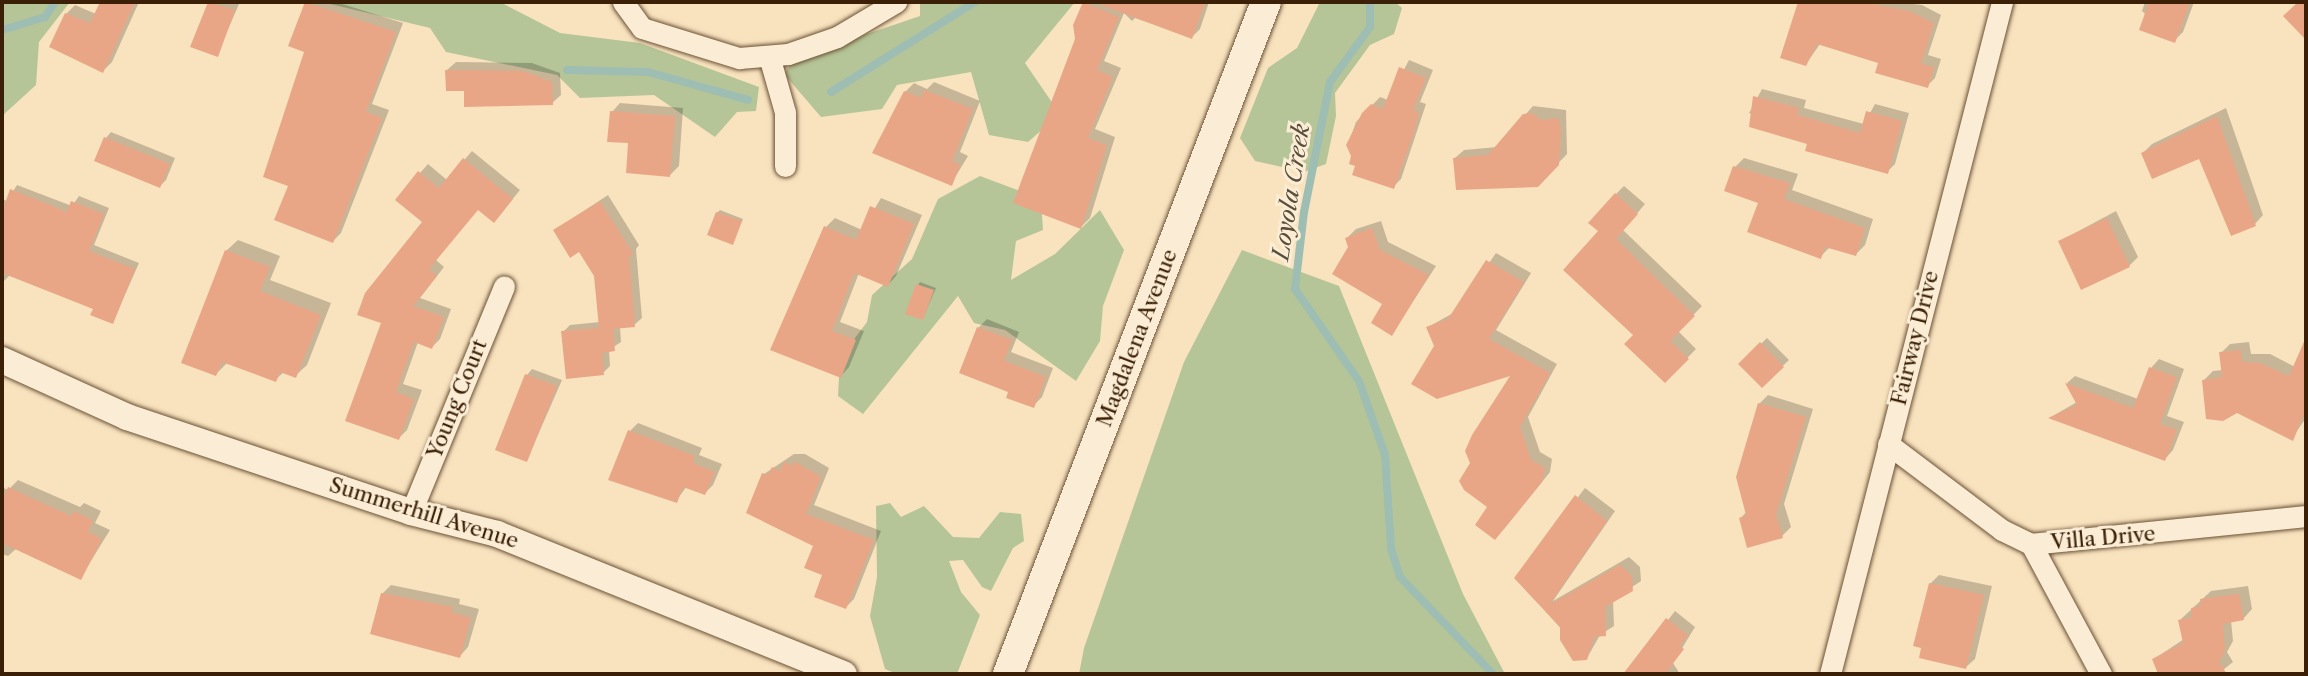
<!DOCTYPE html>
<style>
body{margin:0}
#map{position:relative;width:2308px;height:676px;overflow:hidden;background:#f9e3bf;font-family:"Libre Caslon Text",serif}
div>[style]{position:absolute}
.green>*{inset:0;background:#b6c597}
.shadow>*{inset:0;background:#0003}
.stream>*{height:8px;margin:-4px;padding:0 4px;transform-origin:4px;border-radius:4px;background:#9ebeb4}
.building>*{inset:0;background:#e9a687}
.roads{filter:drop-shadow(0 0 2px #6a5135) drop-shadow(0 0 2px #6a5135)}
.minor>*{height:21px;margin:-10.5px;padding:0 10.5px;transform-origin:10.5px;border-radius:10.5px;background:#fbedd5}
.tertiary>*{height:26px;margin:-13px;padding:0 13px;transform-origin:13px;border-radius:13px;background:#fbedd5}
.secondary>*{height:30px;margin:-15px;padding:0 15px;transform-origin:15px;border-radius:15px;background:#fbedd5}
span{translate:-50% -50%;white-space:nowrap;text-align:center;line-height:1.15;-webkit-text-stroke:6px #fbedd5;paint-order:stroke}
.street-label{font-size:21px;color:#3b2007}
.water-label{font-size:23px;color:#594f3b;font-style:italic}
.frame{position:absolute;inset:0;border:4px solid #3b2007;pointer-events:none}
</style>
<div id="map">
<div class="green">
<i style="clip-path:polygon(2px 2px,70px 2px,39px 42px,36px 85px,2px 116px)"></i>
<i style="clip-path:polygon(322px 2px,500px 2px,560px 33px,640px 43px,759px 87px,756px 111px,737px 112px,715px 137px,654px 95px,580px 98px,557px 75px,446px 52px,430px 28px)"></i>
<i style="clip-path:polygon(920px 2px,1075px 2px,1025px 63px,1060px 114px,1028px 142px,989px 135px,971px 72px,897px 85px,882px 109px,821px 117px,784px 74px,810px 37px,861px 36px,920px 16px)"></i>
<i style="clip-path:polygon(1320px 2px,1395px 2px,1402px 8px,1394px 34px,1370px 45px,1335px 93px,1336px 116px,1326px 164px,1304px 172px,1255px 161px,1240px 138px,1268px 68px,1297px 48px)"></i>
<i style="clip-path:polygon(980px 176px,1041px 199px,1043px 230px,1016px 241px,1011px 280px,1055px 254px,1100px 210px,1124px 250px,1103px 306px,1100px 341px,1076px 381px,1005px 330px,974px 323px,958px 296px,863px 414px,838px 396px,840px 358px,867px 322px,872px 295px,912px 259px,938px 199px)"></i>
<i style="clip-path:polygon(1242px 250px,1339px 286px,1463px 594px,1505px 674px,1079px 674px,1084px 648px,1184px 362px)"></i>
<i style="clip-path:polygon(890px 503px,901px 517px,924px 506px,953px 537px,979px 538px,1000px 512px,1021px 514px,1024px 541px,1013px 548px,991px 591px,982px 587px,963px 560px,949px 561px,961px 592px,980px 615px,957px 674px,897px 674px,885px 669px,870px 616px,877px 577px,876px 506px)"></i>
</div>
<div class="shadow">
<i style="clip-path:polygon(102px 2px,139px 2px,112px 62px,103px 71px,66px 14px,75px 5px,96px 14px)"></i>
<i style="clip-path:polygon(210px 2px,239px 4px,217px 55px,193px 46px)"></i>
<i style="clip-path:polygon(336px 2px,403px 23px,372px 104px,389px 110px,341px 233px,333px 241px,290px 185px,306px 51px,306px 3px)"></i>
<i style="clip-path:polygon(1209px 2px,1200px 29px,1192px 37px,1135px 18px,1132px 21px,1124px 13px,1104px 61px,1121px 68px,1095px 129px,1115px 137px,1090px 218px,1081px 227px,1077px 39px,1084px 3px)"></i>
<i style="clip-path:polygon(1799px 2px,1897px 2px,1922px 5px,1941px 15px,1928px 55px,1941px 59px,1935px 78px,1927px 86px,1880px 62px,1820px 44px,1806px 64px,1782px 56px)"></i>
<i style="clip-path:polygon(2145px 2px,2194px 2px,2183px 32px,2174px 41px,2142px 11px)"></i>
<i style="clip-path:polygon(1409px 60px,1433px 70px,1420px 102px,1426px 104px,1401px 179px,1393px 187px,1357px 165px,1348px 145px,1356px 122px,1380px 97px,1388px 100px)"></i>
<i style="clip-path:polygon(456px 62px,532px 63px,560px 73px,561px 95px,552px 103px,466px 89px,447px 70px)"></i>
<i style="clip-path:polygon(934px 82px,980px 101px,960px 152px,968px 156px,951px 184px,905px 92px,914px 83px,927px 89px)"></i>
<i style="clip-path:polygon(1762px 89px,1806px 100px,1804px 108px,1864px 124px,1875px 104px,1909px 113px,1895px 164px,1887px 172px,1749px 113px)"></i>
<i style="clip-path:polygon(620px 103px,683px 108px,679px 166px,670px 175px,612px 112px)"></i>
<i style="clip-path:polygon(1533px 106px,1566px 110px,1567px 154px,1537px 185px,1455px 158px,1464px 150px,1497px 147px)"></i>
<i style="clip-path:polygon(2226px 108px,2263px 215px,2255px 224px,2200px 157px,2143px 153px,2152px 144px)"></i>
<i style="clip-path:polygon(111px 132px,175px 158px,166px 180px,160px 186px,106px 138px)"></i>
<i style="clip-path:polygon(472px 151px,520px 190px,502px 212px,478px 208px,436px 260px,444px 267px,420px 298px,451px 309px,440px 339px,432px 347px,418px 342px,403px 384px,422px 390px,407px 430px,399px 438px,347px 420px,424px 222px,420px 173px,428px 164px,447px 180px)"></i>
<i style="clip-path:polygon(1744px 158px,1798px 174px,1792px 190px,1873px 219px,1865px 245px,1856px 254px,1829px 248px,1820px 257px,1760px 202px,1735px 167px)"></i>
<i style="clip-path:polygon(17px 185px,72px 206px,79px 196px,109px 208px,94px 245px,139px 263px,113px 322px,95px 308px,10px 275px,2px 283px,2px 199px,7px 201px)"></i>
<i style="clip-path:polygon(1624px 186px,1645px 204px,1623px 230px,1702px 306px,1678px 331px,1696px 349px,1665px 381px,1636px 335px,1601px 231px,1616px 194px)"></i>
<i style="clip-path:polygon(608px 195px,639px 245px,636px 249px,642px 318px,634px 325px,620px 327px,621px 342px,609px 350px,610px 366px,603px 373px,563px 332px,570px 325px,600px 322px,596px 275px,580px 250px,555px 230px)"></i>
<i style="clip-path:polygon(881px 198px,922px 215px,896px 276px,888px 285px,859px 273px,840px 322px,864px 331px,849px 367px,841px 376px,773px 349px,826px 227px,835px 218px,862px 230px)"></i>
<i style="clip-path:polygon(720px 210px,743px 219px,733px 242px,717px 213px)"></i>
<i style="clip-path:polygon(2116px 211px,2138px 257px,2129px 266px,2060px 241px)"></i>
<i style="clip-path:polygon(1381px 221px,1388px 242px,1436px 266px,1392px 334px,1385px 304px,1347px 238px,1356px 229px)"></i>
<i style="clip-path:polygon(238px 240px,280px 256px,270px 280px,331px 303px,307px 365px,295px 376px,284px 372px,275px 380px,228px 362px,216px 374px,226px 251px)"></i>
<i style="clip-path:polygon(1496px 253px,1531px 273px,1496px 330px,1557px 364px,1528px 417px,1540px 452px,1552px 459px,1550px 472px,1504px 529px,1472px 463px,1514px 373px,1436px 346px,1428px 327px,1455px 312px)"></i>
<i style="clip-path:polygon(920px 282px,936px 288px,923px 318px,918px 285px)"></i>
<i style="clip-path:polygon(987px 319px,1019px 332px,1011px 352px,1053px 368px,1042px 397px,1033px 406px,1010px 391px,978px 328px)"></i>
<i style="clip-path:polygon(1767px 338px,1789px 360px,1762px 386px,1741px 364px)"></i>
<i style="clip-path:polygon(2249px 342px,2251px 354px,2270px 354px,2295px 367px,2306px 353px,2306px 418px,2292px 438px,2204px 380px,2213px 371px,2223px 370px,2221px 353px,2230px 344px)"></i>
<i style="clip-path:polygon(2159px 359px,2184px 369px,2167px 416px,2184px 422px,2173px 450px,2165px 459px,2051px 417px,2077px 402px,2067px 383px,2075px 376px,2138px 399px,2151px 368px)"></i>
<i style="clip-path:polygon(532px 369px,562px 380px,527px 460px,527px 375px)"></i>
<i style="clip-path:polygon(1768px 395px,1813px 409px,1784px 504px,1791px 527px,1782px 536px,1741px 518px,1747px 511px,1759px 404px)"></i>
<i style="clip-path:polygon(638px 423px,702px 448px,699px 455px,722px 464px,713px 485px,705px 493px,687px 486px,676px 501px,630px 431px)"></i>
<i style="clip-path:polygon(794px 454px,805px 454px,829px 468px,814px 505px,881px 531px,854px 599px,846px 607px,825px 574px,815px 546px,764px 474px)"></i>
<i style="clip-path:polygon(18px 480px,80px 507px,84px 503px,101px 511px,95px 523px,110px 530px,81px 577px,17px 548px,8px 556px,2px 554px,2px 487px,8px 490px)"></i>
<i style="clip-path:polygon(1585px 488px,1615px 511px,1553px 601px,1629px 557px,1640px 567px,1641px 581px,1613px 600px,1614px 626px,1600px 635px,1587px 658px,1516px 578px)"></i>
<i style="clip-path:polygon(1939px 575px,1992px 586px,1975px 659px,1966px 667px,1930px 584px)"></i>
<i style="clip-path:polygon(391px 585px,460px 599px,459px 604px,479px 609px,468px 647px,460px 656px,382px 594px)"></i>
<i style="clip-path:polygon(2248px 586px,2252px 609px,2244px 618px,2231px 620px,2233px 641px,2227px 652px,2233px 662px,2218px 674px,2161px 674px,2154px 659px,2184px 639px,2180px 620px,2211px 591px)"></i>
<i style="clip-path:polygon(1675px 611px,1695px 627px,1673px 663px,1680px 674px,1637px 674px,1630px 669px)"></i>
</div>
<div class="stream">
<i style="left:1370px;top:2px;width:25px;rotate:90deg"></i>
<i style="left:1370px;top:27px;width:68px;rotate:126deg"></i>
<i style="left:1330px;top:82px;width:133px;rotate:101.3deg"></i>
<i style="left:1304px;top:212px;width:78px;rotate:96.7deg"></i>
<i style="left:1295px;top:289px;width:112px;rotate:55.2deg"></i>
<i style="left:1359px;top:381px;width:78px;rotate:70.6deg"></i>
<i style="left:1385px;top:455px;width:94px;rotate:86.3deg"></i>
<i style="left:1391px;top:549px;width:29px;rotate:72deg"></i>
<i style="left:1400px;top:577px;width:134px;rotate:46.2deg"></i>
<i style="left:2px;top:30px;width:45px;rotate:-16.8deg"></i>
<i style="left:45px;top:17px;width:18px;rotate:-56deg"></i>
<i style="left:567px;top:70px;width:81px;rotate:1.4deg"></i>
<i style="left:648px;top:72px;width:104px;rotate:15.6deg"></i>
<i style="left:831px;top:92px;width:170px;rotate:-32deg"></i>
</div>
<div class="building">
<i style="clip-path:polygon(100px 2px,135px 2px,103px 73px,49px 47px,65px 13px,90px 23px)"></i>
<i style="clip-path:polygon(208px 2px,235px 10px,218px 57px,190px 47px)"></i>
<i style="clip-path:polygon(305px 2px,396px 32px,366px 112px,382px 118px,333px 243px,274px 220px,288px 186px,263px 177px,304px 52px,288px 46px)"></i>
<i style="clip-path:polygon(1083px 2px,1119px 17px,1097px 70px,1113px 77px,1088px 138px,1107px 145px,1081px 229px,1013px 203px,1075px 39px,1073px 25px)"></i>
<i style="clip-path:polygon(1093px 2px,1205px 2px,1192px 39px)"></i>
<i style="clip-path:polygon(1798px 2px,1862px 2px,1909px 11px,1934px 23px,1921px 64px,1934px 67px,1928px 88px,1875px 73px,1878px 63px,1817px 44px,1806px 66px,1780px 58px)"></i>
<i style="clip-path:polygon(2149px 2px,2190px 2px,2175px 43px,2139px 30px)"></i>
<i style="clip-path:polygon(2298px 2px,2306px 2px,2306px 40px,2283px 16px)"></i>
<i style="clip-path:polygon(1399px 67px,1426px 78px,1413px 110px,1419px 112px,1414px 132px,1394px 189px,1352px 175px,1355px 166px,1349px 164px,1351px 156px,1346px 145px,1362px 113px,1371px 104px,1383px 109px)"></i>
<i style="clip-path:polygon(445px 70px,523px 71px,552px 82px,553px 105px,464px 107px,464px 91px,446px 91px)"></i>
<i style="clip-path:polygon(924px 90px,973px 109px,952px 161px,960px 165px,952px 186px,872px 153px,904px 91px,921px 98px)"></i>
<i style="clip-path:polygon(1753px 96px,1799px 108px,1797px 115px,1860px 133px,1866px 111px,1902px 121px,1888px 174px,1805px 151px,1807px 144px,1749px 127px)"></i>
<i style="clip-path:polygon(610px 111px,675px 116px,670px 177px,626px 173px,628px 143px,607px 142px)"></i>
<i style="clip-path:polygon(1532px 113px,1541px 120px,1558px 118px,1561px 130px,1559px 165px,1538px 187px,1456px 190px,1453px 158px,1488px 155px,1523px 114px)"></i>
<i style="clip-path:polygon(2217px 116px,2256px 226px,2231px 236px,2199px 159px,2152px 179px,2141px 153px)"></i>
<i style="clip-path:polygon(104px 137px,170px 164px,160px 188px,94px 161px)"></i>
<i style="clip-path:polygon(463px 158px,513px 199px,494px 223px,478px 210px,429px 269px,437px 276px,413px 306px,444px 317px,432px 349px,414px 342px,396px 392px,414px 399px,399px 440px,345px 421px,381px 323px,357px 315px,365px 293px,422px 222px,395px 200px,418px 171px,439px 188px)"></i>
<i style="clip-path:polygon(1733px 166px,1790px 183px,1784px 199px,1865px 228px,1856px 256px,1825px 247px,1821px 259px,1747px 232px,1758px 203px,1724px 191px)"></i>
<i style="clip-path:polygon(10px 189px,67px 212px,71px 201px,104px 214px,89px 251px,135px 269px,113px 324px,90px 315px,93px 309px,2px 273px,2px 212px)"></i>
<i style="clip-path:polygon(1615px 193px,1638px 214px,1616px 239px,1695px 316px,1670px 341px,1689px 359px,1665px 383px,1624px 344px,1633px 335px,1563px 270px,1598px 231px,1588px 223px)"></i>
<i style="clip-path:polygon(600px 201px,633px 254px,629px 257px,635px 327px,613px 329px,615px 351px,602px 353px,604px 375px,566px 379px,561px 331px,599px 328px,594px 276px,579px 252px,570px 258px,553px 230px)"></i>
<i style="clip-path:polygon(870px 206px,914px 224px,888px 287px,854px 273px,832px 331px,856px 340px,841px 378px,770px 350px,824px 226px,856px 240px)"></i>
<i style="clip-path:polygon(716px 212px,742px 221px,733px 245px,707px 235px)"></i>
<i style="clip-path:polygon(2107px 218px,2130px 267px,2081px 290px,2058px 241px)"></i>
<i style="clip-path:polygon(1372px 228px,1380px 250px,1429px 275px,1392px 336px,1371px 323px,1382px 304px,1332px 274px,1348px 247px,1345px 238px)"></i>
<i style="clip-path:polygon(225px 250px,270px 267px,260px 291px,321px 315px,296px 378px,280px 372px,276px 382px,222px 362px,216px 376px,181px 363px)"></i>
<i style="clip-path:polygon(1486px 260px,1524px 282px,1489px 339px,1550px 373px,1520px 427px,1531px 460px,1545px 468px,1542px 482px,1495px 540px,1475px 525px,1487px 507px,1464px 490px,1459px 481px,1470px 463px,1465px 451px,1472px 435px,1510px 376px,1437px 399px,1411px 384px,1434px 346px,1426px 327px,1448px 319px)"></i>
<i style="clip-path:polygon(916px 284px,934px 290px,923px 320px,905px 314px)"></i>
<i style="clip-path:polygon(977px 327px,1012px 340px,1004px 361px,1046px 377px,1034px 408px,1006px 398px,1008px 392px,959px 373px)"></i>
<i style="clip-path:polygon(2306px 337px,2306px 409px,2293px 441px,2237px 413px,2223px 421px,2206px 419px,2202px 380px,2222px 377px,2219px 352px,2241px 350px,2242px 362px,2260px 363px,2289px 376px)"></i>
<i style="clip-path:polygon(1760px 342px,1784px 367px,1762px 388px,1738px 364px)"></i>
<i style="clip-path:polygon(2149px 367px,2177px 377px,2160px 424px,2177px 430px,2165px 461px,2048px 418px,2077px 405px,2065px 383px,2133px 408px)"></i>
<i style="clip-path:polygon(525px 374px,557px 386px,527px 462px,495px 450px)"></i>
<i style="clip-path:polygon(1758px 403px,1806px 417px,1776px 514px,1783px 538px,1747px 548px,1739px 518px,1746px 515px,1736px 477px)"></i>
<i style="clip-path:polygon(628px 430px,695px 456px,693px 463px,715px 472px,705px 495px,683px 487px,677px 503px,608px 480px)"></i>
<i style="clip-path:polygon(794px 461px,821px 477px,806px 514px,874px 540px,846px 609px,814px 597px,822px 575px,804px 568px,813px 546px,746px 513px,762px 473px,768px 475px,772px 467px,780px 471px,784px 462px,793px 466px)"></i>
<i style="clip-path:polygon(8px 487px,71px 516px,74px 511px,93px 520px,88px 532px,102px 539px,81px 580px,2px 543px,2px 501px)"></i>
<i style="clip-path:polygon(1575px 495px,1607px 521px,1549px 605px,1620px 565px,1632px 576px,1633px 591px,1605px 607px,1606px 636px,1594px 637px,1587px 660px,1573px 661px,1560px 640px,1560px 627px,1514px 578px)"></i>
<i style="clip-path:polygon(1929px 583px,1984px 595px,1966px 669px,1919px 658px,1921px 648px,1913px 646px)"></i>
<i style="clip-path:polygon(381px 593px,453px 607px,451px 612px,471px 618px,460px 658px,370px 634px)"></i>
<i style="clip-path:polygon(2239px 594px,2244px 620px,2223px 624px,2225px 651px,2219px 662px,2227px 674px,2158px 674px,2152px 659px,2183px 643px,2178px 620px,2192px 617px,2191px 608px,2201px 606px,2200px 599px)"></i>
<i style="clip-path:polygon(1666px 618px,1688px 635px,1680px 646px,1684px 649px,1665px 674px,1623px 674px)"></i>
</div>
<div class="roads">
<div class="minor">
<i style="left:623px;top:2px;width:32px;rotate:54deg"></i>
<i style="left:642px;top:28px;width:102px;rotate:17.2deg"></i>
<i style="left:739px;top:58px;width:49px;rotate:-4.7deg"></i>
<i style="left:788px;top:54px;width:52px;rotate:-19.1deg"></i>
<i style="left:837px;top:37px;width:69px;rotate:-30.7deg"></i>
<i style="left:769px;top:56px;width:58px;rotate:74.1deg"></i>
<i style="left:785px;top:112px;width:54px;rotate:90deg"></i>
<i style="left:1888px;top:444px;width:143px;rotate:37deg"></i>
<i style="left:2002px;top:530px;width:32px;rotate:26deg"></i>
<i style="left:2031px;top:544px;width:276px;rotate:-5.8deg"></i>
<i style="left:411px;top:512px;width:244px;rotate:-67.6deg"></i>
<i style="left:2031px;top:544px;width:148px;rotate:61.7deg"></i>
<i style="left:1830px;top:674px;width:694px;rotate:-75.64deg"></i>
</div>
<div class="tertiary">
<i style="left:2px;top:360px;width:137px;rotate:24.5deg"></i>
<i style="left:127px;top:417px;width:299px;rotate:18.5deg"></i>
<i style="left:411px;top:512px;width:89px;rotate:14.3deg"></i>
<i style="left:497px;top:534px;width:374px;rotate:22deg"></i>
</div>
<div class="secondary">
<i style="left:1008px;top:674px;width:720px;rotate:-69deg"></i>
</div>
</div>
<div class="street-label">
<span style="left:1137px;top:338px;rotate:-69deg">Magdalena Avenue</span>
<span style="left:1915px;top:338px;rotate:-76deg">Fairway Drive</span>
<span style="left:457px;top:399px;rotate:-68deg">Young Court</span>
<span style="left:424px;top:513px;rotate:17deg">Summerhill Avenue</span>
<span style="left:2103px;top:538px;rotate:-5deg">Villa Drive</span>
</div>
<div class="water-label">
<span style="left:1291px;top:192px;rotate:-81deg">Loyola Creek</span>
</div>
<div class="frame"></div>
</div>
